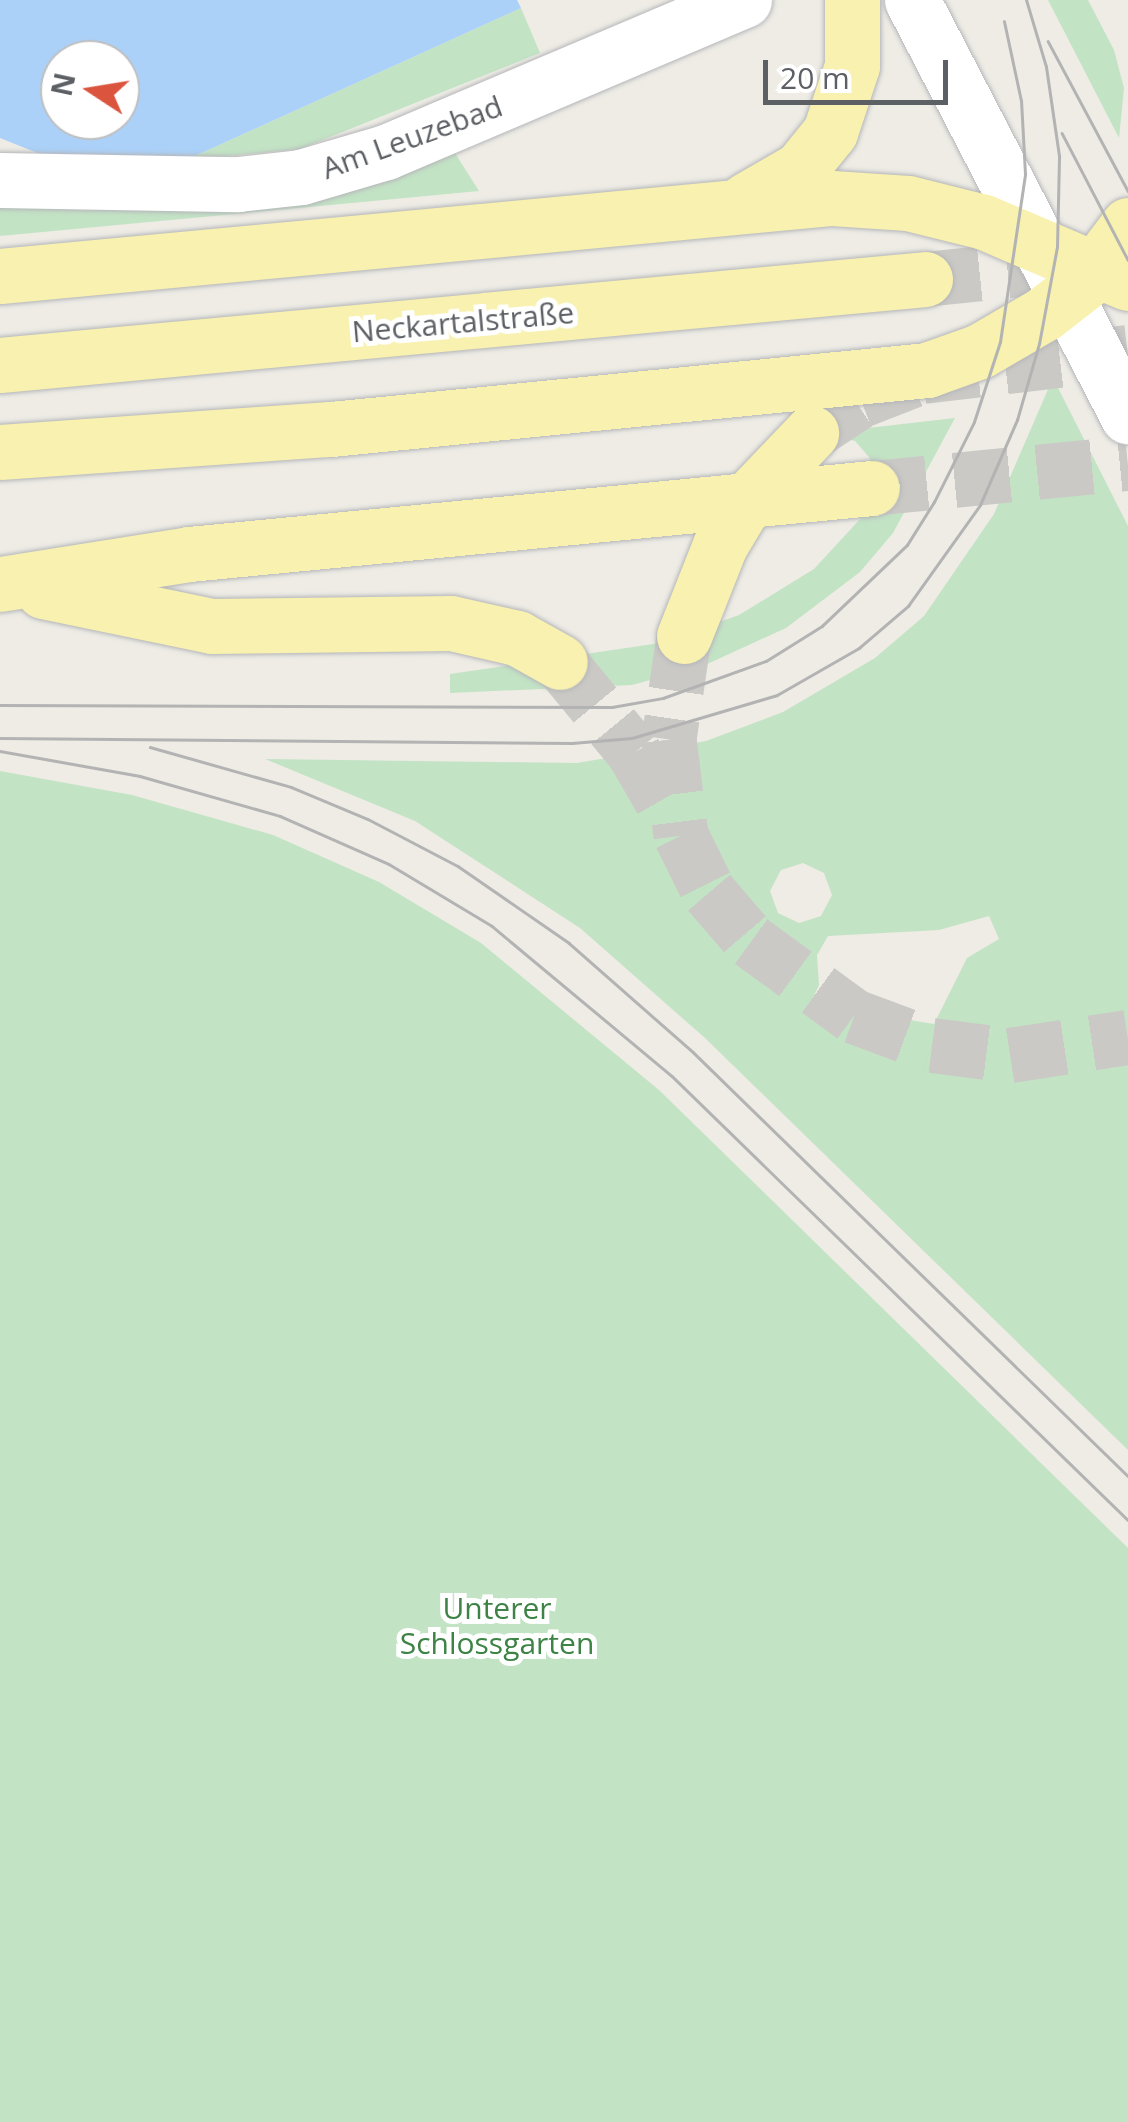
<!DOCTYPE html>
<meta charset="utf-8">
<style>
body{margin:0}
#map{position:relative;width:1128px;height:2122px;overflow:hidden;background:#eeece5;font-family:"Open Sans",sans-serif}
div>[style]{position:absolute}
.green>*{inset:0;background:#c3e3c5}
.water>*{inset:0;background:#abd1f8}
.primary-tunnel>*{height:55px;margin-top:-27.5px;transform-origin:0;background:repeating-linear-gradient(90deg,#cac9c5 0 55px,transparent 0 83px)}
.roads{filter:drop-shadow(0 0 2px #b5b6ba) drop-shadow(0 0 2px #b5b6ba)}
.street>*{height:55px;margin:-27.5px;padding:0 27.5px;transform-origin:27.5px;border-radius:27.5px;background:#fff}
.secondary>*{height:55px;margin:-27.5px;padding:0 27.5px;transform-origin:27.5px;border-radius:27.5px;background:#fff}
.primary>*{height:55px;margin:-27.5px;padding:0 27.5px;transform-origin:27.5px;border-radius:27.5px;background:#f8f1af}
.tram>*{height:2.5px;margin:-1.25px;padding:0 1.25px;transform-origin:1.25px;border-radius:1.25px;background:#b3b3b4}
span{translate:-50% -50%;white-space:nowrap;text-align:center;line-height:1.15;-webkit-text-stroke:10px #fff;paint-order:stroke}
.street-label{font-size:30px;color:#5c5f64}
.park-label{font-size:30px;color:#3d8345}
.north{position:absolute;left:40px;top:40px;width:100px;height:100px;box-sizing:border-box;background:#fff;border:2px solid #bebfc1;border-radius:50%;rotate:282deg;font-size:28px;font-weight:700;line-height:40px;text-align:center;color:#5c5f64}
.north::after{content:'';display:block;margin:auto;width:35px;height:45px;background:#db543e;clip-path:polygon(50% 0,100% 100%,50% 72%,0 100%)}
.scale{position:absolute;left:763px;top:60px;width:185px;height:45px;box-sizing:border-box;border:5px solid #5c5f64;border-top:0;padding-left:12px;font-size:30px;line-height:35px;white-space:nowrap;color:#5c5f64;-webkit-text-stroke:8px #fff;paint-order:stroke}
</style>
<div id="map">
<div class="green">
<i style="clip-path:polygon(1048px 0,1088px 0,1114px 50px,1124px 88px,1119px 138px)"></i>
<i style="clip-path:polygon(521px 8px,540px 53px,300px 149px,186px 160px)"></i>
<i style="clip-path:polygon(453px 150px,479px 191px,0 236px,0 201px)"></i>
<i style="clip-path:polygon(evenodd,1053px 378px,1128px 526px,1128px 1450px,705px 1038px,580px 928px,415px 821px,265px 759px,577px 763px,706px 741px,783px 712px,875px 658px,924px 616px,994px 514px,1053px 378px,803px 863px,824px 873px,832px 895px,821px 916px,799px 923px,778px 913px,770px 891px,781px 870px,803px 863px,1053px 378px,989px 916px,999px 939px,967px 958px,934px 1024px,860px 1012px,828px 1029px,807px 1011px,819px 985px,817px 955px,828px 936px,939px 930px,989px 916px)"></i>
<i style="clip-path:polygon(955px 418px,893px 533px,860px 572px,786px 628px,705px 665px,632px 685px,450px 693px,450px 674px,660px 643px,739px 615px,814px 569px,862px 517px,873px 467px,869px 457px,855px 441px,824px 433px)"></i>
<i style="clip-path:polygon(0 771px,132px 795px,273px 835px,379px 882px,481px 943px,659px 1090px,1128px 1548px,1128px 2122px,0 2122px)"></i>
</div>
<div class="water">
<i style="clip-path:polygon(evenodd,0 0,517px 0,521px 8px,186px 160px,50px 158px,0 138px,0 0,60px 60px,120px 60px,120px 120px,60px 120px,60px 60px)"></i>
</div>
<div class="primary-tunnel">
<i style="left:925px;top:279px;width:171px;rotate:-6deg"></i>
<i style="left:811px;top:433px;width:60px;rotate:-33.4deg"></i>
<i style="left:861px;top:400px;width:66px;rotate:-21.2deg"></i>
<i style="left:923px;top:376px;width:206px;rotate:-6.7deg"></i>
<i style="left:872px;top:488px;width:257px;rotate:-5.6deg"></i>
<i style="left:684px;top:636px;width:104px;rotate:98.3deg"></i>
<i style="left:669px;top:739px;width:97px;rotate:82.9deg"></i>
<i style="left:681px;top:835px;width:64px;rotate:63.8deg"></i>
<i style="left:709px;top:892px;width:65px;rotate:49.4deg"></i>
<i style="left:751px;top:941px;width:127px;rotate:36.1deg"></i>
<i style="left:854px;top:1016px;width:83px;rotate:20.4deg"></i>
<i style="left:932px;top:1045px;width:79px;rotate:7.3deg"></i>
<i style="left:1010px;top:1055px;width:119px;rotate:-8.7deg"></i>
<i style="left:560px;top:662px;width:117px;rotate:50.6deg"></i>
<i style="left:634px;top:752px;width:68px;rotate:60deg"></i>
</div>
<div class="roads">
<div class="street">
<i style="left:0;top:180px;width:238px;rotate:1deg"></i>
<i style="left:238px;top:184px;width:63px;rotate:-6.3deg"></i>
<i style="left:301px;top:177px;width:89px;rotate:-16.4deg"></i>
<i style="left:386px;top:152px;width:389px;rotate:-23deg"></i>
</div>
<div class="secondary">
<i style="left:912px;top:0;width:469px;rotate:62.6deg"></i>
</div>
<div class="primary">
<i style="left:746px;top:200px;width:62px;rotate:-29.9deg"></i>
<i style="left:800px;top:169px;width:48px;rotate:-51deg"></i>
<i style="left:830px;top:132px;width:70px;rotate:-71.6deg"></i>
<i style="left:852px;top:66px;width:66px;rotate:-90deg"></i>
<i style="left:0;top:276px;width:836px;rotate:-5.36deg"></i>
<i style="left:832px;top:198px;width:76px;rotate:3.8deg"></i>
<i style="left:908px;top:203px;width:78px;rotate:14deg"></i>
<i style="left:984px;top:222px;width:156px;rotate:23deg"></i>
<i style="left:0;top:365px;width:929px;rotate:-5.31deg"></i>
<i style="left:0;top:452px;width:332px;rotate:-4deg"></i>
<i style="left:331px;top:429px;width:599px;rotate:-5.65deg"></i>
<i style="left:927px;top:370px;width:56px;rotate:-19.7deg"></i>
<i style="left:980px;top:351px;width:75px;rotate:-30.3deg"></i>
<i style="left:1045px;top:313px;width:52px;rotate:-38deg"></i>
<i style="left:1086px;top:281px;width:70px;rotate:-53.1deg"></i>
<i style="left:0;top:584px;width:191px;rotate:-9deg"></i>
<i style="left:189px;top:554px;width:686px;rotate:-5.52deg"></i>
<i style="left:43px;top:591px;width:173px;rotate:11.7deg"></i>
<i style="left:212px;top:626px;width:239px;rotate:-0.7deg"></i>
<i style="left:451px;top:623px;width:68px;rotate:12.8deg"></i>
<i style="left:517px;top:638px;width:49px;rotate:29.2deg"></i>
<i style="left:684px;top:636px;width:98px;rotate:-68.4deg"></i>
<i style="left:720px;top:545px;width:52px;rotate:-59deg"></i>
<i style="left:747px;top:500px;width:93px;rotate:-46.3deg"></i>
</div>
</div>
<div class="tram">
<i style="left:1048px;top:41px;width:170px;rotate:61.9deg"></i>
<i style="left:1062px;top:133px;width:143px;rotate:62.5deg"></i>
<i style="left:0;top:705px;width:612px;rotate:0.19deg"></i>
<i style="left:612px;top:707px;width:52px;rotate:-10deg"></i>
<i style="left:663px;top:698px;width:109px;rotate:-19.8deg"></i>
<i style="left:766px;top:661px;width:66px;rotate:-32deg"></i>
<i style="left:822px;top:626px;width:117px;rotate:-43.6deg"></i>
<i style="left:907px;top:545px;width:51px;rotate:-57.9deg"></i>
<i style="left:934px;top:502px;width:89px;rotate:-63.4deg"></i>
<i style="left:974px;top:422px;width:84px;rotate:-72deg"></i>
<i style="left:1000px;top:342px;width:170px;rotate:-81.5deg"></i>
<i style="left:1025px;top:174px;width:73px;rotate:-93.1deg"></i>
<i style="left:1021px;top:101px;width:81px;rotate:-102.1deg"></i>
<i style="left:0;top:738px;width:572px;rotate:0.5deg"></i>
<i style="left:572px;top:743px;width:60px;rotate:-4.8deg"></i>
<i style="left:632px;top:738px;width:151px;rotate:-16.5deg"></i>
<i style="left:777px;top:695px;width:95px;rotate:-29.8deg"></i>
<i style="left:859px;top:648px;width:65px;rotate:-40.6deg"></i>
<i style="left:908px;top:606px;width:124px;rotate:-54.5deg"></i>
<i style="left:980px;top:505px;width:93px;rotate:-66.5deg"></i>
<i style="left:1017px;top:420px;width:79px;rotate:-73.9deg"></i>
<i style="left:1039px;top:344px;width:99px;rotate:-79.5deg"></i>
<i style="left:1057px;top:247px;width:91px;rotate:-88.7deg"></i>
<i style="left:1059px;top:156px;width:90px;rotate:-98.3deg"></i>
<i style="left:1046px;top:67px;width:70px;rotate:-106.6deg"></i>
<i style="left:150px;top:747px;width:147px;rotate:15.8deg"></i>
<i style="left:291px;top:787px;width:83px;rotate:22.6deg"></i>
<i style="left:368px;top:819px;width:102px;rotate:27.6deg"></i>
<i style="left:458px;top:866px;width:135px;rotate:34.7deg"></i>
<i style="left:569px;top:943px;width:165px;rotate:41.3deg"></i>
<i style="left:693px;top:1052px;width:607px;rotate:44.27deg"></i>
<i style="left:0;top:751px;width:142px;rotate:10.1deg"></i>
<i style="left:140px;top:776px;width:146px;rotate:15.9deg"></i>
<i style="left:280px;top:816px;width:119px;rotate:23.8deg"></i>
<i style="left:389px;top:864px;width:120px;rotate:31deg"></i>
<i style="left:492px;top:926px;width:234px;rotate:39.8deg"></i>
<i style="left:672px;top:1076px;width:636px;rotate:44.24deg"></i>
</div>
<div class="street-label">
<span style="left:412px;top:137px;rotate:-20deg">Am Leuzebad</span>
<span style="left:463px;top:322px;rotate:-5deg">Neckartalstraße</span>
</div>
<div class="park-label">
<span style="left:497px;top:1625px">Unterer<br>Schlossgarten</span>
</div>
<div class="north">N</div>
<div class="scale">20 m</div>
</div>
